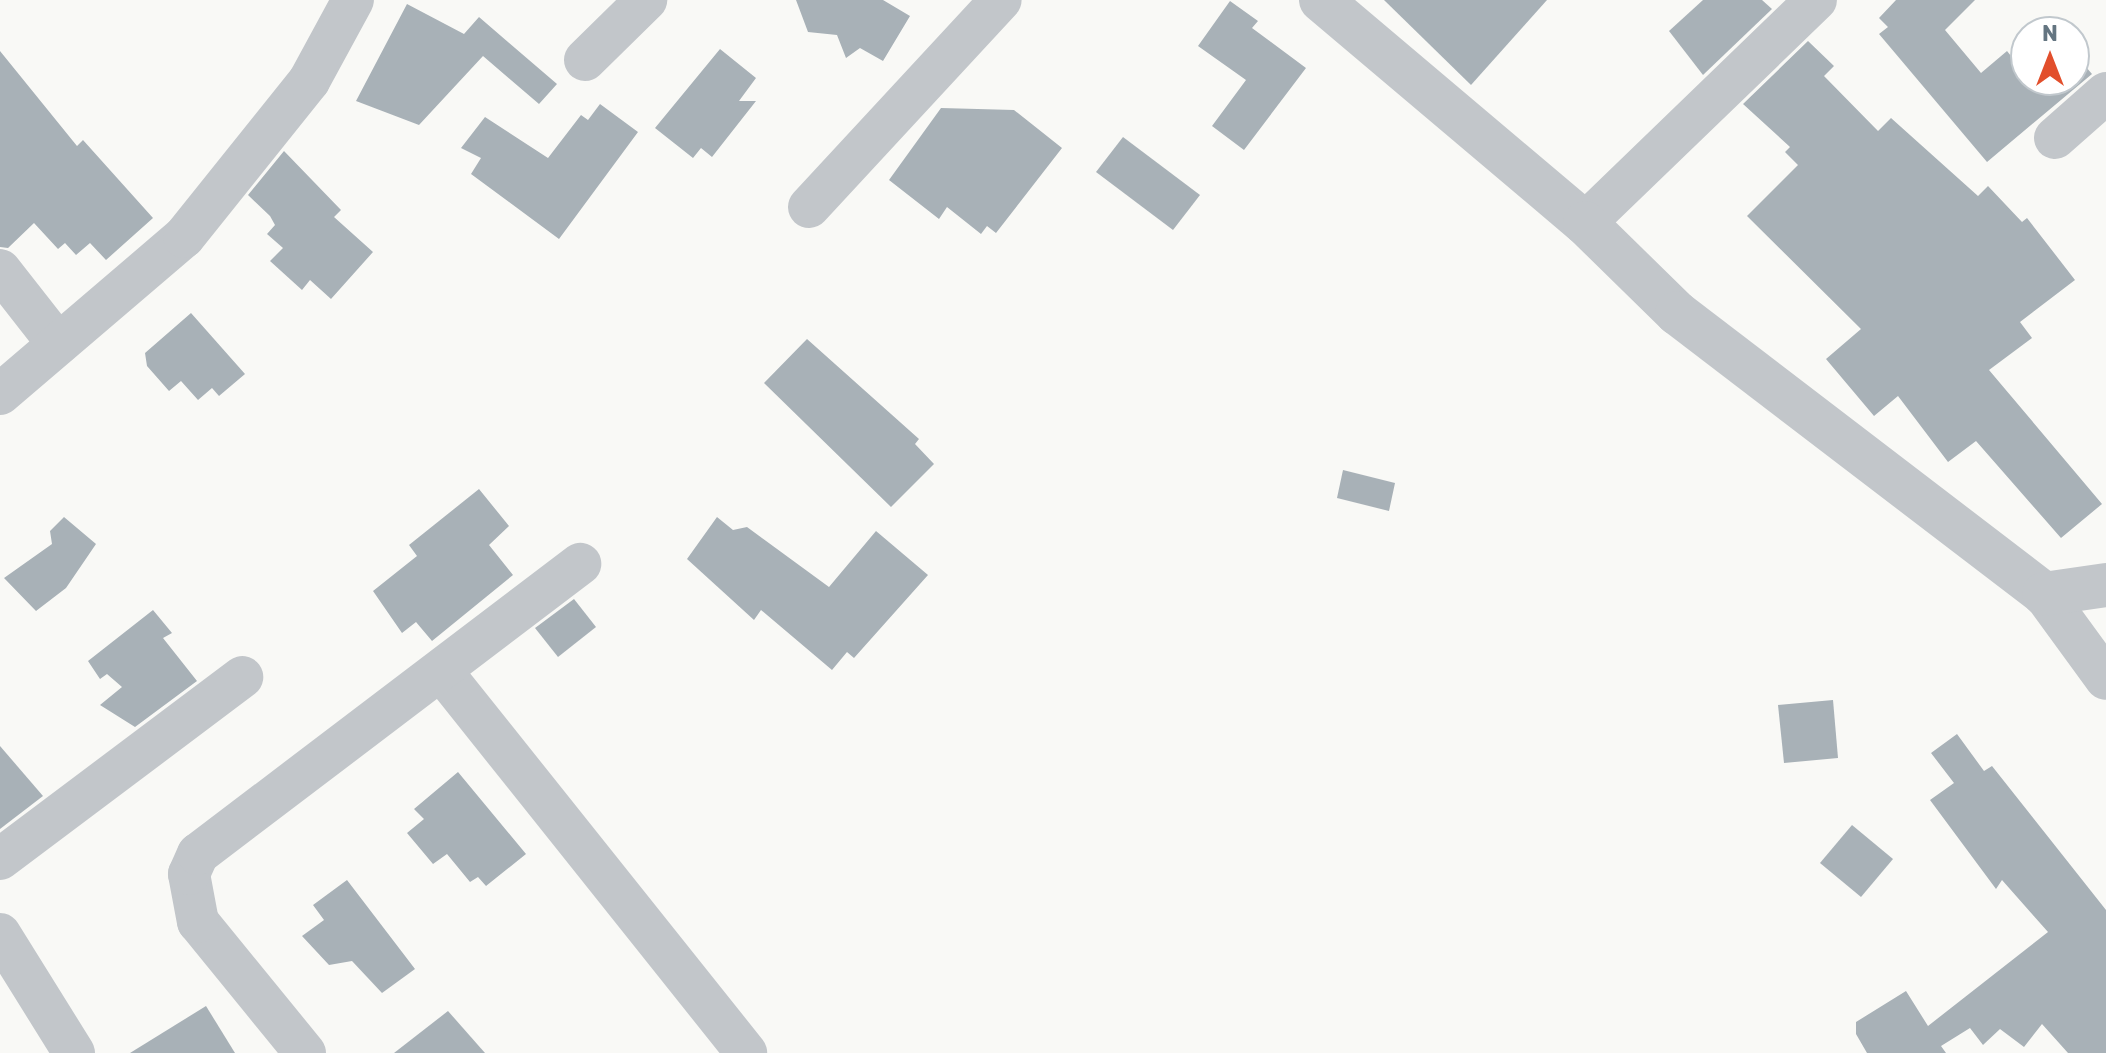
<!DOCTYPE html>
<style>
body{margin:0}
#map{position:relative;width:2106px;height:1053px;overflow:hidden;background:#f9f9f6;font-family:Rubik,sans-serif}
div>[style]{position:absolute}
.building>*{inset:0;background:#a8b1b7}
.minor>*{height:42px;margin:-21px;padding:0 21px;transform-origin:21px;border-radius:21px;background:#c2c6ca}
.tertiary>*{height:44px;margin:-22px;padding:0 22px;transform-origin:22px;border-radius:22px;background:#c2c6ca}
span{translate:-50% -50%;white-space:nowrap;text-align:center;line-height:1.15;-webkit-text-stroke:8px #fff;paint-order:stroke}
.north{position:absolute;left:2010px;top:16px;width:80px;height:80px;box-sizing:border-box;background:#fff;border:2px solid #c1c8cd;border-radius:50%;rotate:0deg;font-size:22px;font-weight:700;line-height:32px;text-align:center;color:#647581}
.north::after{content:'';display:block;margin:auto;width:28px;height:36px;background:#e24f2c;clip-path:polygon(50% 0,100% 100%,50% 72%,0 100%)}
</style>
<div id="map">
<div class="building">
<i style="clip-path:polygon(796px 0,883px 0,910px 16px,883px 61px,860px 48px,846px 58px,837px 35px,808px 32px)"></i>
<i style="clip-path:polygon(1384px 0,1547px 0,1471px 85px)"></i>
<i style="clip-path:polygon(1703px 0,1762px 0,1772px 9px,1703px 75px,1669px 31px)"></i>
<i style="clip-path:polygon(1896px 0,1975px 0,1945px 30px,1981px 73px,2007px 51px,2015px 61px,2026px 52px,2026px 80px,2074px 80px,2074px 53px,2092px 74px,1987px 162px,1879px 34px,1888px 27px,1879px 18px)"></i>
<i style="clip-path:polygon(1230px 1px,1258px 21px,1252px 28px,1306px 68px,1244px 150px,1212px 126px,1246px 80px,1198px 46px)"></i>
<i style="clip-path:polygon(407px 4px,464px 34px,479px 17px,557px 84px,539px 104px,483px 56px,419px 125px,356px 101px)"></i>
<i style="clip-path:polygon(1808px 41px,1834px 66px,1824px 76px,1878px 131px,1891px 118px,1978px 196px,1988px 186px,2022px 222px,2027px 218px,2075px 280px,2020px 322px,2032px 338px,1989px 370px,2102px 504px,2061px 538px,1976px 441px,1948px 462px,1898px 396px,1874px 416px,1826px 359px,1861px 329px,1747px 216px,1798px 165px,1785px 152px,1790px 147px,1743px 104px)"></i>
<i style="clip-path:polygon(720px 49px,756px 78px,739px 101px,756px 101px,712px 157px,701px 148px,693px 158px,655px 128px)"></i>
<i style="clip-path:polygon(0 51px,77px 146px,83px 140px,153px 218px,106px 260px,90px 243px,76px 255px,65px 243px,58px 249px,34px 223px,8px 248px,0 247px)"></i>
<i style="clip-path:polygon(600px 104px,638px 132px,559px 239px,471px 174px,481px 158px,461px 148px,485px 117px,548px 158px,581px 115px,588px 120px)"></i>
<i style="clip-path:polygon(941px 108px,1014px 110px,1062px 148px,996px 233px,987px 226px,981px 234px,947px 207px,939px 219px,889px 180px)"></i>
<i style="clip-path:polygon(1123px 137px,1200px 195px,1173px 230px,1096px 172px)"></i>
<i style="clip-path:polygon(284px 151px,341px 210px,334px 217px,373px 252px,331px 299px,310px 280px,302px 290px,270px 261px,283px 248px,267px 234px,275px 225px,270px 216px,248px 195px)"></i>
<i style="clip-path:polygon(191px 313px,245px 374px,219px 396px,212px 388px,198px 400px,181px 381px,169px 391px,147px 366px,145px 353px)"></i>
<i style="clip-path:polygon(807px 339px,919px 439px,915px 444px,934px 464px,891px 507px,764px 383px)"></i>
<i style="clip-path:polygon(1343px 470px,1395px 483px,1389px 511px,1337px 498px)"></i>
<i style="clip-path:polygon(479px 489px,509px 526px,489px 545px,513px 575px,432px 641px,416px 622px,402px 633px,373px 591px,417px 556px,409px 545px)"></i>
<i style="clip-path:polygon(64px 517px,96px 544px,66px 588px,36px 611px,4px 578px,52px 544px,50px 531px)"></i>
<i style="clip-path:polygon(717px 517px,733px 530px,747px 527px,829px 587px,876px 531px,928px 575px,854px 658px,847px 652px,832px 670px,761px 610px,754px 620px,687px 559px)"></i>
<i style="clip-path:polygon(574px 599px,596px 627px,558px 657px,535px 628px)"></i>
<i style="clip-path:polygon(153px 610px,172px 633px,163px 638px,197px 681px,135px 727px,100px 705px,122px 687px,107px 674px,100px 679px,88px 661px)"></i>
<i style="clip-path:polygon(1833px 700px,1838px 758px,1784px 763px,1778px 705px)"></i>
<i style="clip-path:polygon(1957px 734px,1984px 771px,1992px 766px,2106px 910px,2106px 1053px,2068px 1053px,2042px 1024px,2024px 1047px,2000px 1029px,1983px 1045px,1970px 1028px,1941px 1046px,1946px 1053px,1867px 1053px,1856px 1034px,1856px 1022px,1906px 991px,1928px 1026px,2048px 932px,2002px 880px,1996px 889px,1930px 800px,1954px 783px,1931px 753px)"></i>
<i style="clip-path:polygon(0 746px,43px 796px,0 829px)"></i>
<i style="clip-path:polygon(458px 772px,526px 854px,486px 886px,478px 877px,470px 882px,447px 854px,433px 864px,407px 833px,424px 819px,414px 809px)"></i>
<i style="clip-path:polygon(1852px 825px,1893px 859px,1861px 897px,1820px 863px)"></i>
<i style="clip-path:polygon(347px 880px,415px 969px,382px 993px,352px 961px,329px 965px,302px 936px,324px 920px,313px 905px)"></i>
<i style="clip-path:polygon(206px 1006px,235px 1053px,130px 1053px)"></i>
<i style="clip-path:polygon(448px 1011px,485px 1053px,394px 1053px)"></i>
</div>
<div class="minor">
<i style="left:585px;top:60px;width:86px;rotate:-44.5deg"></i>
<i style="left:2055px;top:138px;width:68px;rotate:-41.4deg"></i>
<i style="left:809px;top:207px;width:282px;rotate:-47.2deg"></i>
<i style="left:1585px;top:223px;width:321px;rotate:-44deg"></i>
<i style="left:0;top:270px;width:94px;rotate:51.9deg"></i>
<i style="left:0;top:394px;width:242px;rotate:-40.5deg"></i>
<i style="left:184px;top:237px;width:200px;rotate:-51.3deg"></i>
<i style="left:309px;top:81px;width:92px;rotate:-61.5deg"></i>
<i style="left:2044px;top:594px;width:105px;rotate:53.9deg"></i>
<i style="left:443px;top:673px;width:486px;rotate:51.4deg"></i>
<i style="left:0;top:859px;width:303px;rotate:-36.9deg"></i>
<i style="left:0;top:934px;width:140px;rotate:58.1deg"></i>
<i style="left:305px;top:1053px;width:169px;rotate:-129.2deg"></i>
<i style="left:198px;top:922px;width:49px;rotate:-100.6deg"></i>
<i style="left:189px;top:874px;width:22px;rotate:-66deg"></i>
<i style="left:198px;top:854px;width:480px;rotate:-37.2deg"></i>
</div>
<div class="tertiary">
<i style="left:1321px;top:0;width:346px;rotate:40.2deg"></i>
<i style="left:1585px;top:223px;width:129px;rotate:44.4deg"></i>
<i style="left:1677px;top:313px;width:462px;rotate:37.4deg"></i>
<i style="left:2044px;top:594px;width:63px;rotate:-8.3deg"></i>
</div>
<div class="north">N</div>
</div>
